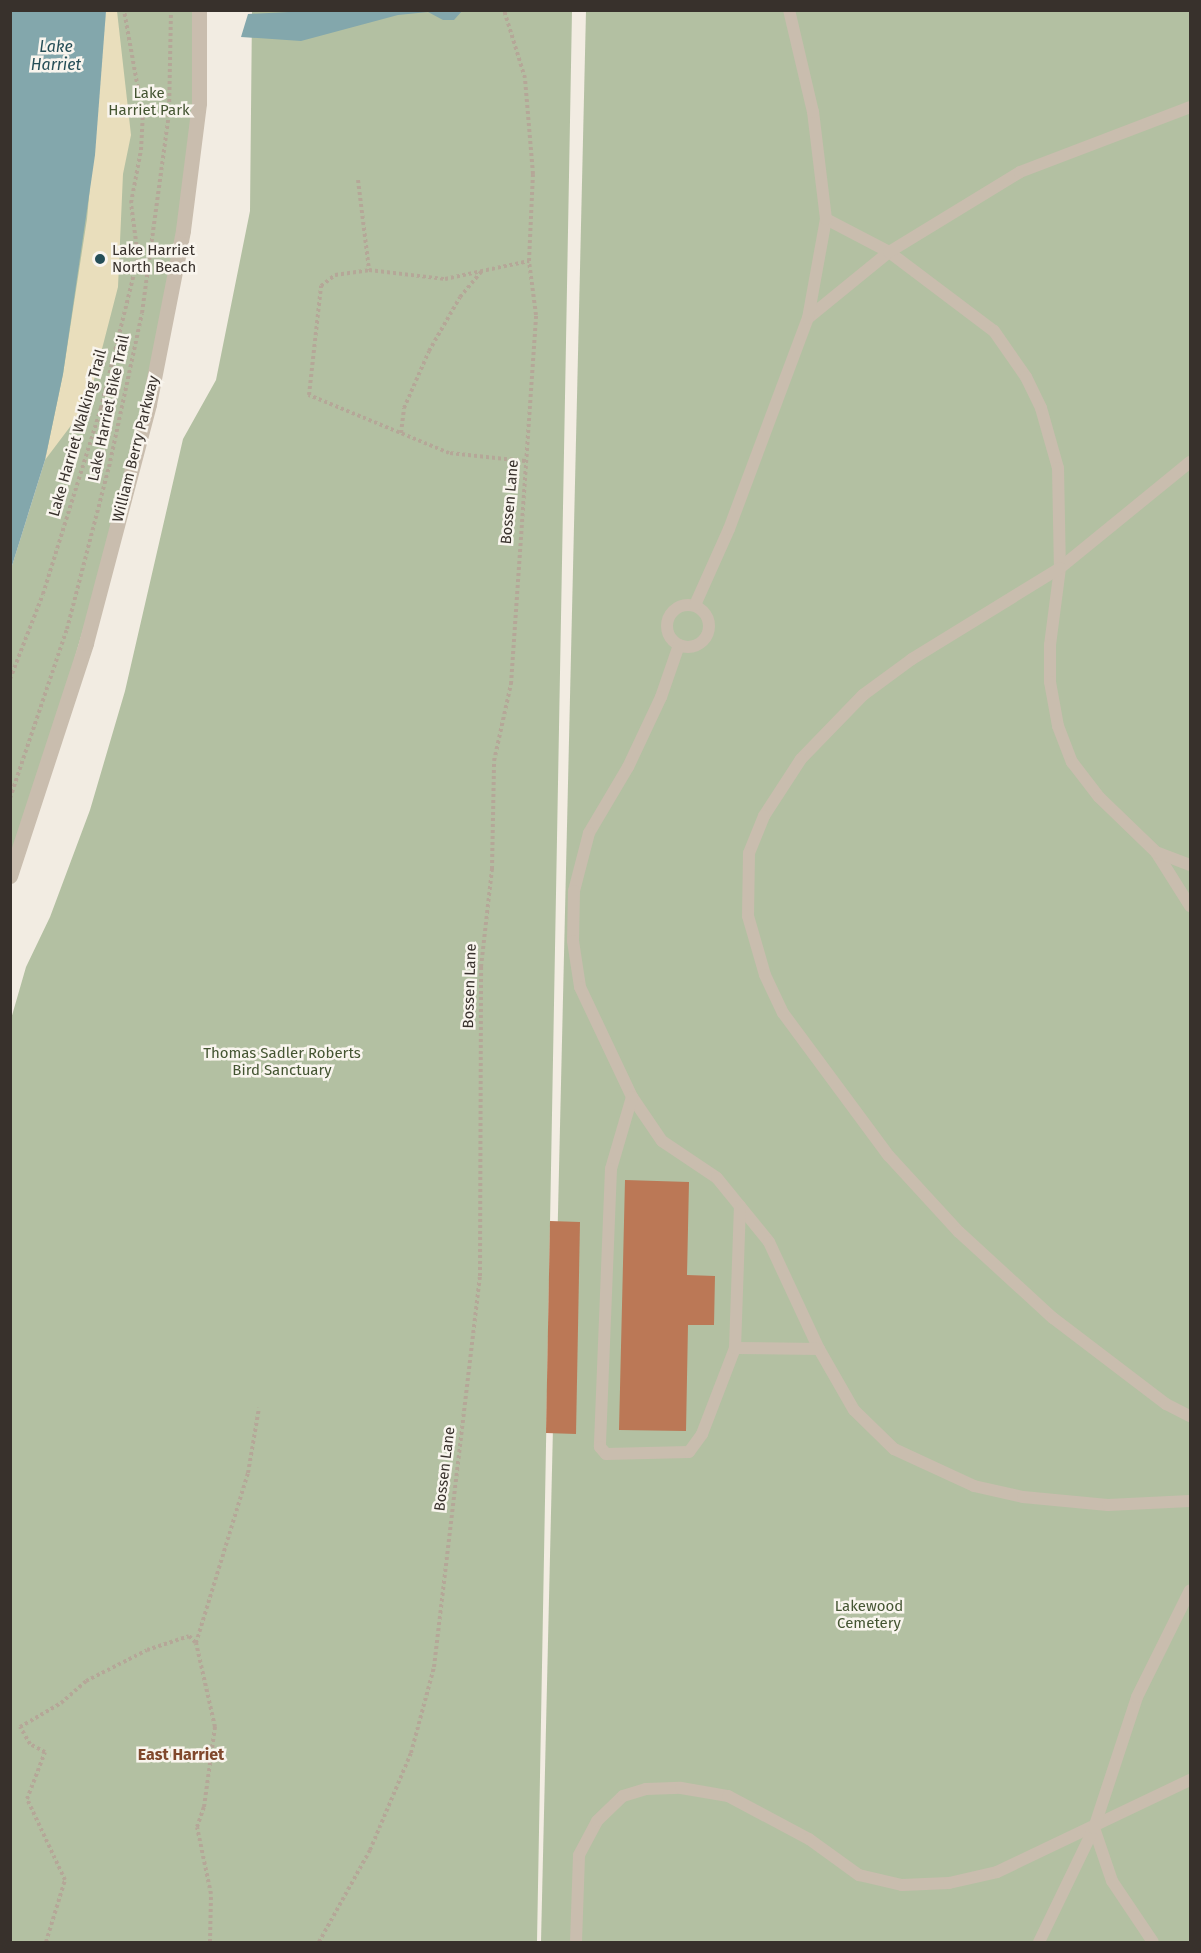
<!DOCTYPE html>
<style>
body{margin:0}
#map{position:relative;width:1201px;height:1953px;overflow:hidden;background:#f2ece2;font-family:"Fira Sans",sans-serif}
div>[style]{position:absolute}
.green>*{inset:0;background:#b3c0a2}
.sand>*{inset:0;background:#e9debc}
.water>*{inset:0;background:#83a7ac}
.building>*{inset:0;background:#bb7856}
.path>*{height:4px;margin-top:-2px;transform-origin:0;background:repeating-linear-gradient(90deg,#b5a798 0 3px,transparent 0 6px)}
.service>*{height:12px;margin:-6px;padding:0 6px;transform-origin:6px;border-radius:6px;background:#c9bdae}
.service>.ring{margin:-6px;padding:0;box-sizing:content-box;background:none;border:12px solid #c9bdae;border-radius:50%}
.tertiary>*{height:15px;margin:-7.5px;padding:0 7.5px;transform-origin:7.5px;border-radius:7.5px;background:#c9bdae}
.dots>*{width:16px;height:16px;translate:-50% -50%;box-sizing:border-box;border:3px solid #f9f5ee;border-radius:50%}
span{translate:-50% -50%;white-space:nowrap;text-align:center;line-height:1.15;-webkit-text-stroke:5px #f9f5ee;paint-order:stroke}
.park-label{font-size:15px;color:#445532}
.poi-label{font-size:15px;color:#38312c}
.left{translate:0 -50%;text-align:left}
.street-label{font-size:15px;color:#38312c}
.water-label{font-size:16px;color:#254e57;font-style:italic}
.neighbourhood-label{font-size:16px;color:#80482c;font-weight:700}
.frame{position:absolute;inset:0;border:12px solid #38312c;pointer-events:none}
</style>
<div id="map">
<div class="green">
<i style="clip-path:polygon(106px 11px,199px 11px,199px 103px,149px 404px,11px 876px,11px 569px,45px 460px,95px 155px)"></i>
<i style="clip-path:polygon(252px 11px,572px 11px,537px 1942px,11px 1942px,11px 1019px,26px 967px,50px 917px,90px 810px,125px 691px,183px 439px,216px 380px,250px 211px)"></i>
<i style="clip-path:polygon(586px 11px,1190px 11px,1190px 1942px,541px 1942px)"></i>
</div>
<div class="sand">
<i style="clip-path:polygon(106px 11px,117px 11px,131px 135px,123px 174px,118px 287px,88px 403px,45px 460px,63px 374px,87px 219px)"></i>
</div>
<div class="water">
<i style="clip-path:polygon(11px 10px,106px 11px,95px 155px,63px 374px,45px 460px,11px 569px)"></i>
<i style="clip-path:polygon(308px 11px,462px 10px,462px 11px,454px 20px,443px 20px,428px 12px,398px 15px,301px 41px,241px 37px,248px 14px)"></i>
</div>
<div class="building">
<i style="clip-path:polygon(625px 1180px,689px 1182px,687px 1275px,715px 1276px,714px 1325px,688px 1325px,686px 1431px,619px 1430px)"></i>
<i style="clip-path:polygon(550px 1221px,580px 1222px,576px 1434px,546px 1433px)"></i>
</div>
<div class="path">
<i style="left:358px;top:180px;width:91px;rotate:83deg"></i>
<i style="left:401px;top:433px;width:25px;rotate:-83deg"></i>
<i style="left:404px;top:408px;width:62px;rotate:-66.3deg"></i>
<i style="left:429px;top:351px;width:62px;rotate:-60.1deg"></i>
<i style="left:460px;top:297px;width:33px;rotate:-50deg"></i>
<i style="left:525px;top:461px;width:76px;rotate:-174deg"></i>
<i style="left:449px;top:453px;width:152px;rotate:-157.5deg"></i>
<i style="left:309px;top:395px;width:110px;rotate:-83.7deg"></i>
<i style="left:321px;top:286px;width:18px;rotate:-38deg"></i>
<i style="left:335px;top:275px;width:34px;rotate:-8deg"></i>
<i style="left:369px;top:270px;width:77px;rotate:6.8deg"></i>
<i style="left:445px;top:279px;width:86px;rotate:-12.1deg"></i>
<i style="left:10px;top:679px;width:91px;rotate:-68.8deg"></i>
<i style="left:43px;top:594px;width:195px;rotate:-72.7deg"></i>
<i style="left:101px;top:408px;width:155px;rotate:-76.2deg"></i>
<i style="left:138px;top:257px;width:54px;rotate:-97.4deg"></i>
<i style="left:131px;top:203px;width:54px;rotate:-79.3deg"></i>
<i style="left:141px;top:150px;width:33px;rotate:-87deg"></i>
<i style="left:143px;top:117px;width:109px;rotate:-100.1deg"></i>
<i style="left:10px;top:798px;width:178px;rotate:-71.4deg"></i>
<i style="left:67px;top:629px;width:167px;rotate:-75.5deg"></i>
<i style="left:109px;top:467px;width:157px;rotate:-77.9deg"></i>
<i style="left:142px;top:313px;width:201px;rotate:-82.3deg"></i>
<i style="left:169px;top:114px;width:104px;rotate:-88.9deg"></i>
<i style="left:46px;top:1942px;width:65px;rotate:-73deg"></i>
<i style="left:65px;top:1880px;width:89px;rotate:-115.1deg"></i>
<i style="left:27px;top:1799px;width:50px;rotate:-69deg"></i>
<i style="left:45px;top:1752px;width:17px;rotate:-152deg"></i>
<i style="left:30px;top:1744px;width:20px;rotate:-120deg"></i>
<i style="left:20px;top:1727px;width:48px;rotate:-30.3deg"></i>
<i style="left:61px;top:1703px;width:33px;rotate:-41deg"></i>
<i style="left:86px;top:1681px;width:68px;rotate:-26.9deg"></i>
<i style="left:147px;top:1650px;width:44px;rotate:-18.4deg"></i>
<i style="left:189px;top:1636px;width:10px;rotate:45deg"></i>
<i style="left:210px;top:1942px;width:48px;rotate:-88.8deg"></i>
<i style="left:211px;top:1894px;width:68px;rotate:-101.8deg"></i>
<i style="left:197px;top:1827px;width:21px;rotate:-71deg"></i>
<i style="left:204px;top:1807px;width:81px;rotate:-82.2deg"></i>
<i style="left:215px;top:1727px;width:86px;rotate:-102.7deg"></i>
<i style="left:196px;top:1643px;width:178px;rotate:-73deg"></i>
<i style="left:248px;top:1473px;width:66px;rotate:-80.4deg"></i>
<i style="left:319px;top:1942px;width:105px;rotate:-61deg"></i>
<i style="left:370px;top:1850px;width:105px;rotate:-67.1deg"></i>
<i style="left:411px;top:1753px;width:89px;rotate:-75deg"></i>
<i style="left:434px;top:1667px;width:394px;rotate:-83.3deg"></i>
<i style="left:480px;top:1276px;width:309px;rotate:-89.8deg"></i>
<i style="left:481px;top:967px;width:99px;rotate:-83.6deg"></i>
<i style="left:492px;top:869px;width:108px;rotate:-88.9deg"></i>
<i style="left:494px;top:761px;width:79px;rotate:-77.6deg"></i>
<i style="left:511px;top:684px;width:370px;rotate:-86.1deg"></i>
<i style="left:536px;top:315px;width:54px;rotate:-97.4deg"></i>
<i style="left:529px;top:261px;width:87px;rotate:-87.4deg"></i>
<i style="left:533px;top:174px;width:96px;rotate:-94.8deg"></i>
<i style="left:525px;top:78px;width:71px;rotate:-107.2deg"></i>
</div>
<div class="service">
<i style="left:826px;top:219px;width:71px;rotate:27.6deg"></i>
<i style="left:889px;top:252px;width:131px;rotate:37deg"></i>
<i style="left:994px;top:331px;width:56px;rotate:55.2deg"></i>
<i style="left:1026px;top:377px;width:34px;rotate:64deg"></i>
<i style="left:1041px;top:408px;width:62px;rotate:74.2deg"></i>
<i style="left:1058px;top:468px;width:100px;rotate:88.9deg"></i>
<i style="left:1060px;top:568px;width:78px;rotate:97.4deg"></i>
<i style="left:1050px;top:645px;width:37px;rotate:90deg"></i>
<i style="left:1050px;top:682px;width:45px;rotate:79.7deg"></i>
<i style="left:1058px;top:726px;width:39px;rotate:69deg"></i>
<i style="left:1072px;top:762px;width:44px;rotate:52.4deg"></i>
<i style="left:1099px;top:797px;width:79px;rotate:44deg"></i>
<i style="left:1156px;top:852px;width:64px;rotate:57.8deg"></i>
<i style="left:808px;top:318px;width:104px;rotate:-39.2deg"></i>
<i style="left:889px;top:252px;width:153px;rotate:-31.4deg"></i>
<i style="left:1020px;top:172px;width:182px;rotate:-20.9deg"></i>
<i style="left:1190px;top:462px;width:168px;rotate:140.8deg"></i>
<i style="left:1060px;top:568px;width:174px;rotate:148.4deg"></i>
<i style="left:912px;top:659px;width:61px;rotate:143.7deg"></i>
<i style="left:863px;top:695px;width:89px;rotate:134.1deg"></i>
<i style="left:801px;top:759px;width:68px;rotate:123deg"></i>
<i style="left:764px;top:816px;width:40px;rotate:112deg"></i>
<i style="left:749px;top:853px;width:63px;rotate:90.9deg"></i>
<i style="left:748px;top:916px;width:61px;rotate:73.9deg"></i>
<i style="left:765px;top:975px;width:42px;rotate:64.7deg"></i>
<i style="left:783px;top:1013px;width:178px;rotate:53.5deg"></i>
<i style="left:889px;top:1156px;width:103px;rotate:47.4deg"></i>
<i style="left:959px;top:1232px;width:127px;rotate:42.5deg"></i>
<i style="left:1053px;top:1318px;width:142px;rotate:37.3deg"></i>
<i style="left:1166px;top:1404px;width:27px;rotate:27deg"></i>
<i class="ring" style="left:667px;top:605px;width:30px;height:30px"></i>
<i style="left:695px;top:605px;width:83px;rotate:-65.9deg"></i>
<i style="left:729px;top:529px;width:225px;rotate:-69.5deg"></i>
<i style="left:808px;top:318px;width:101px;rotate:-79.7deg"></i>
<i style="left:826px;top:219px;width:108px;rotate:-96.9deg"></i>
<i style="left:813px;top:112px;width:105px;rotate:-103.2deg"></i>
<i style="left:679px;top:645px;width:55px;rotate:109.1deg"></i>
<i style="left:661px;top:697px;width:77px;rotate:115.2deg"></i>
<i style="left:628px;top:767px;width:77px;rotate:120.6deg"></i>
<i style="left:589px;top:833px;width:60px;rotate:104.5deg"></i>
<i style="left:574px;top:891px;width:50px;rotate:91.1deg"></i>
<i style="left:573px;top:941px;width:47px;rotate:81.3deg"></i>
<i style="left:580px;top:987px;width:122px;rotate:64.7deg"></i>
<i style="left:632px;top:1097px;width:53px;rotate:55.7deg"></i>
<i style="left:662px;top:1141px;width:66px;rotate:33.9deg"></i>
<i style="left:717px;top:1178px;width:82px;rotate:50.9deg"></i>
<i style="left:769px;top:1242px;width:118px;rotate:65deg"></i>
<i style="left:819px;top:1349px;width:70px;rotate:60.2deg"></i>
<i style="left:854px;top:1410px;width:56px;rotate:44.3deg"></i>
<i style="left:894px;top:1449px;width:88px;rotate:24.8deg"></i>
<i style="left:974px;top:1486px;width:50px;rotate:12.7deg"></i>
<i style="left:1023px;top:1497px;width:85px;rotate:5.4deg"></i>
<i style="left:1108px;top:1505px;width:82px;rotate:-2.8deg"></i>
<i style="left:1156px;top:852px;width:36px;rotate:21deg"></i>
<i style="left:632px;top:1097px;width:75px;rotate:106.3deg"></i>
<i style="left:611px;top:1169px;width:278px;rotate:92.3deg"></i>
<i style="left:600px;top:1447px;width:9px;rotate:49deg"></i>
<i style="left:606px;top:1454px;width:83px;rotate:-1.4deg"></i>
<i style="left:689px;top:1452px;width:22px;rotate:-54deg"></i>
<i style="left:702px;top:1434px;width:92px;rotate:-69deg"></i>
<i style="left:735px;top:1348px;width:142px;rotate:-88deg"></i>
<i style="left:735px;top:1348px;width:84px;rotate:0.7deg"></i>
<i style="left:1094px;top:1828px;width:56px;rotate:71.2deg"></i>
<i style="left:1112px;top:1881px;width:73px;rotate:56.1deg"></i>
<i style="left:576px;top:1942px;width:87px;rotate:-88deg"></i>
<i style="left:579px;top:1855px;width:38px;rotate:-62deg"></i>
<i style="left:597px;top:1821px;width:36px;rotate:-44deg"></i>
<i style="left:623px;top:1796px;width:24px;rotate:-17deg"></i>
<i style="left:646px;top:1789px;width:35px;rotate:-2deg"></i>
<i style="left:681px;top:1788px;width:48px;rotate:9.7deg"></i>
<i style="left:728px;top:1796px;width:92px;rotate:28deg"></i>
<i style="left:809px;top:1839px;width:62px;rotate:35.8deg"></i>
<i style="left:859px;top:1875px;width:44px;rotate:13.1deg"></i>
<i style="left:902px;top:1885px;width:47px;rotate:-2.4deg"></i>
<i style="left:949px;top:1883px;width:49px;rotate:-12.9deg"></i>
<i style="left:997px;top:1872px;width:214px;rotate:-25.5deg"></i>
<i style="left:1039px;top:1942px;width:127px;rotate:-64.2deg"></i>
<i style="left:1094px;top:1828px;width:138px;rotate:-71.8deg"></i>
<i style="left:1137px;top:1697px;width:119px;rotate:-63.6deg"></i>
</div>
<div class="tertiary">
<i style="left:10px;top:876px;width:245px;rotate:-71.9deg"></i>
<i style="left:86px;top:643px;width:247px;rotate:-75.2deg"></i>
<i style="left:149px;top:404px;width:177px;rotate:-78.9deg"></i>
<i style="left:183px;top:230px;width:128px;rotate:-82.8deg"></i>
<i style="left:199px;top:103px;width:93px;rotate:-90deg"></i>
</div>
<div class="dots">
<i style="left:100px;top:259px;background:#254e57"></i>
</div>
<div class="park-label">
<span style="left:149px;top:102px">Lake<br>Harriet Park</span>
<span style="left:282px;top:1062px">Thomas Sadler Roberts<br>Bird Sanctuary</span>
<span style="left:869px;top:1615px">Lakewood<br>Cemetery</span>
</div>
<div class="poi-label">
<span class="left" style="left:112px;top:259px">Lake Harriet<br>North Beach</span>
</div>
<div class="street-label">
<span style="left:109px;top:408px;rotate:-78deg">Lake Harriet Bike Trail</span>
<span style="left:78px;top:433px;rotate:-74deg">Lake Harriet Walking Trail</span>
<span style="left:136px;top:449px;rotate:-76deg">William Berry Parkway</span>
<span style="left:510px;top:502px;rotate:-85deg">Bossen Lane</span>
<span style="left:470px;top:986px;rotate:-88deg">Bossen Lane</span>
<span style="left:445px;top:1469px;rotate:-83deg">Bossen Lane</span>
</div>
<div class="water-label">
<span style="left:56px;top:56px">Lake<br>Harriet</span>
</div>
<div class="neighbourhood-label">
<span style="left:181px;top:1755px">East Harriet</span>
</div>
<div class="frame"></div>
</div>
